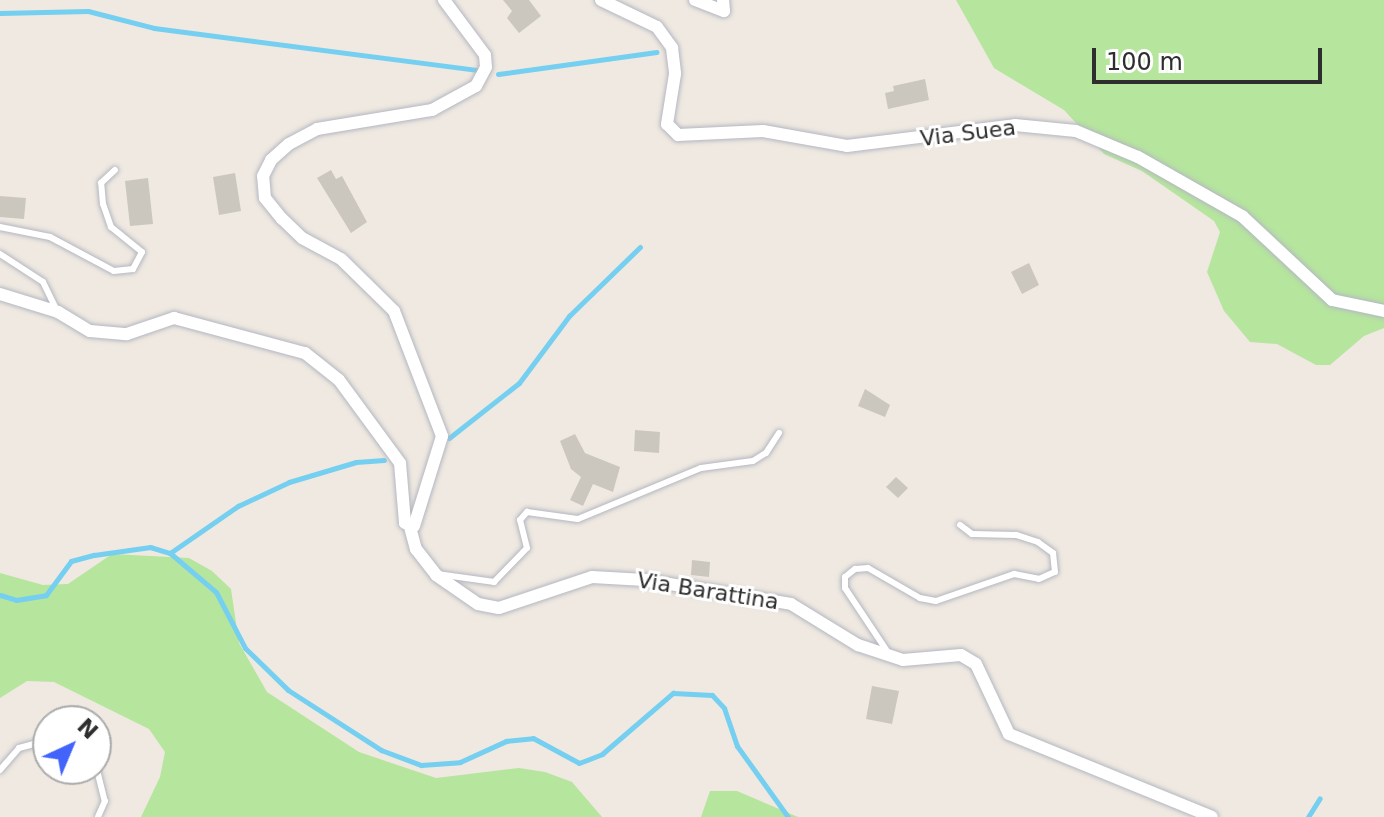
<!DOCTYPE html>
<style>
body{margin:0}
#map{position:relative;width:1384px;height:817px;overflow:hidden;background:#efe9e1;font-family:"DejaVu Sans",sans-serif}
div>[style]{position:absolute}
.green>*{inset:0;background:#b6e59e}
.stream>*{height:5px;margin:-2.5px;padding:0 2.5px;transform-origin:2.5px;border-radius:2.5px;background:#75cff0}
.building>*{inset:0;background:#cbc7bf}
.roads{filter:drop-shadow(0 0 2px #b4b7c1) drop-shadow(0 0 2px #b4b7c1)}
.service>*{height:6px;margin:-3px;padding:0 3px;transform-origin:3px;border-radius:3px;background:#fff}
.minor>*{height:12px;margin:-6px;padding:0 6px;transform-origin:6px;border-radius:6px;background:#fff}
span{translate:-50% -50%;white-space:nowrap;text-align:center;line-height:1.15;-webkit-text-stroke:6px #fff;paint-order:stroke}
.street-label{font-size:22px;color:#2e2e2e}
.north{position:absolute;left:32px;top:705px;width:80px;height:80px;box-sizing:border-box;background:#fff;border:2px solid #ababab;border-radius:50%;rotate:44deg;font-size:22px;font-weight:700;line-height:32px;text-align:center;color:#2e2e2e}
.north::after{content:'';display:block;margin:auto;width:28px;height:36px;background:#4264fb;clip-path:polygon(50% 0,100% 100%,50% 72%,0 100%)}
.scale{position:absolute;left:1092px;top:48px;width:230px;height:36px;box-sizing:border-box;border:4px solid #2e2e2e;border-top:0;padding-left:10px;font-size:24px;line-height:28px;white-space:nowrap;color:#2e2e2e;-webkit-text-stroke:6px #fff;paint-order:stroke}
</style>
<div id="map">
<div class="green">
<i style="clip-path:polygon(956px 0,1384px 0,1384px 328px,1364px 336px,1330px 365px,1316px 365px,1277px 344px,1250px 342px,1224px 311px,1207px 272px,1220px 232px,1214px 221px,1142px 171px,1104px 154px,1064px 110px,994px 68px)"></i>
<i style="clip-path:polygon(112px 554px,189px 558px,212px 571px,231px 589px,239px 643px,267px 692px,359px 752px,436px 778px,519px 768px,545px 772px,572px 782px,602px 817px,141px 817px,160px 777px,165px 752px,149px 729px,54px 682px,27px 681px,0 698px,0 573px,43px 585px,68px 584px)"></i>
<i style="clip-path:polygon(710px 791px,737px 791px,798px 817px,701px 817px)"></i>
</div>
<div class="stream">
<i style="left:0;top:13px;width:88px;rotate:-1.3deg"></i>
<i style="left:88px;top:11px;width:68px;rotate:14.4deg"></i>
<i style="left:154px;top:28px;width:327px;rotate:7.4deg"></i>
<i style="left:498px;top:74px;width:160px;rotate:-7.9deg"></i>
<i style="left:449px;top:438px;width:89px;rotate:-38.2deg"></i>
<i style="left:519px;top:383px;width:84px;rotate:-53.3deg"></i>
<i style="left:569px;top:316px;width:99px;rotate:-44.2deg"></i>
<i style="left:170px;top:553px;width:83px;rotate:-34.7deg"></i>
<i style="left:238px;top:506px;width:56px;rotate:-25.2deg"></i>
<i style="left:289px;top:482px;width:70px;rotate:-16.6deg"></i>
<i style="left:356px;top:462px;width:28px;rotate:-4deg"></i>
<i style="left:0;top:595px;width:17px;rotate:17deg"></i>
<i style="left:16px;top:600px;width:30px;rotate:-9deg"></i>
<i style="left:46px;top:595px;width:42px;rotate:-53.7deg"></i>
<i style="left:71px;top:561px;width:24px;rotate:-15deg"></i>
<i style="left:94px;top:555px;width:57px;rotate:-8.1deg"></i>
<i style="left:150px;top:547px;width:21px;rotate:17deg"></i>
<i style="left:170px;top:553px;width:60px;rotate:40.3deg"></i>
<i style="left:216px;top:592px;width:63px;rotate:62.6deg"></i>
<i style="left:245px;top:648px;width:60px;rotate:44.3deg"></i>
<i style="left:288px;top:690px;width:111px;rotate:32.8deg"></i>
<i style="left:381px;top:750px;width:43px;rotate:20.6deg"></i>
<i style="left:421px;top:765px;width:39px;rotate:-4deg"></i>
<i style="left:460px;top:762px;width:51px;rotate:-24.5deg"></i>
<i style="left:506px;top:741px;width:27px;rotate:-6deg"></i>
<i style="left:533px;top:738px;width:52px;rotate:28.5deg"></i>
<i style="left:579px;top:763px;width:25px;rotate:-21deg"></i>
<i style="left:602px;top:754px;width:94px;rotate:-40.7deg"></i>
<i style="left:673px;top:693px;width:39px;rotate:3deg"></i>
<i style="left:712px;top:695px;width:18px;rotate:47deg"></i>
<i style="left:724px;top:708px;width:40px;rotate:71.1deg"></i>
<i style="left:737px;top:746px;width:87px;rotate:54.3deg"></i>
<i style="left:1308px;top:817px;width:22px;rotate:-58deg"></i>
</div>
<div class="building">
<i style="clip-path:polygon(503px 0,529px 0,541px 16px,519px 33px,507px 18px,512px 11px)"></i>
<i style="clip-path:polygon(925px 79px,929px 100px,888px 109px,885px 93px,894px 91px,893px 86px)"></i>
<i style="clip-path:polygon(331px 170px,336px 179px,342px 176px,367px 222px,351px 233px,317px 178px)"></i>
<i style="clip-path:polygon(235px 173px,241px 211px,219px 215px,213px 177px)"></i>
<i style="clip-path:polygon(148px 178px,153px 224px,130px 226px,125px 181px)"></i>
<i style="clip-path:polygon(0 196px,26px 198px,24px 219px,0 217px)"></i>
<i style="clip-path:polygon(1029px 263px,1039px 285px,1022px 294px,1011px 272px)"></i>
<i style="clip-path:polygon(865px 389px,890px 405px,885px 417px,858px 406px)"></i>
<i style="clip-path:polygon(635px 430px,660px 432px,659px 453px,634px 451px)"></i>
<i style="clip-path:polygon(575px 434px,585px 453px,620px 467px,613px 492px,593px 484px,583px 506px,570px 500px,581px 477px,571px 469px,560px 441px)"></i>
<i style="clip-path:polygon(896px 477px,908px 488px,898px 498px,886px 487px)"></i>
<i style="clip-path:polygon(692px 560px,710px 562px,709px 577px,691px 575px)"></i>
<i style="clip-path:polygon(872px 686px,899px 691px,892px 724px,866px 719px)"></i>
</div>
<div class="roads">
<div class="service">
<i style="left:0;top:227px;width:51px;rotate:11.3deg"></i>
<i style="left:50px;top:237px;width:72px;rotate:28deg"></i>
<i style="left:114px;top:271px;width:19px;rotate:-6deg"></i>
<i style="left:133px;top:269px;width:19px;rotate:-62deg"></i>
<i style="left:142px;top:252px;width:40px;rotate:-141deg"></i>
<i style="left:111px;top:227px;width:24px;rotate:-109deg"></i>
<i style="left:103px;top:204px;width:21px;rotate:-95deg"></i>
<i style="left:101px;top:183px;width:19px;rotate:-43deg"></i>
<i style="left:0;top:254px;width:51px;rotate:33.1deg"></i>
<i style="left:43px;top:282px;width:32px;rotate:64deg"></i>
<i style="left:437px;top:574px;width:58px;rotate:8deg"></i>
<i style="left:494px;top:582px;width:47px;rotate:-45.9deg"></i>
<i style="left:527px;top:548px;width:29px;rotate:-104deg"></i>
<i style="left:520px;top:520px;width:11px;rotate:-49deg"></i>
<i style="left:527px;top:512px;width:51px;rotate:7.8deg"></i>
<i style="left:578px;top:519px;width:133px;rotate:-22.5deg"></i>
<i style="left:701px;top:468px;width:52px;rotate:-7.7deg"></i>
<i style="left:753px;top:461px;width:15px;rotate:-32deg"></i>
<i style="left:766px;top:453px;width:24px;rotate:-57deg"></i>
<i style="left:889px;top:654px;width:79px;rotate:-123.7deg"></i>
<i style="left:845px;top:588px;width:11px;rotate:-90deg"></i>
<i style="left:845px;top:577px;width:13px;rotate:-39deg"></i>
<i style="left:855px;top:569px;width:13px;rotate:-4deg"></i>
<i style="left:868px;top:568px;width:60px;rotate:30deg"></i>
<i style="left:920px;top:598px;width:16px;rotate:11deg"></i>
<i style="left:936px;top:601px;width:83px;rotate:-19.1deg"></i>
<i style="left:1014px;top:574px;width:25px;rotate:11deg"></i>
<i style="left:1039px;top:579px;width:17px;rotate:-24deg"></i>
<i style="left:1055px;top:572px;width:19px;rotate:-96deg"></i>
<i style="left:1053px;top:553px;width:19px;rotate:-144deg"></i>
<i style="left:1038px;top:542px;width:23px;rotate:-162deg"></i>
<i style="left:1016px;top:535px;width:44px;rotate:-178.7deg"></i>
<i style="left:972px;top:534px;width:15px;rotate:-143deg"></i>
<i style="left:96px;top:766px;width:36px;rotate:76deg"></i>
<i style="left:105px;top:801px;width:17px;rotate:114deg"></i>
<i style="left:0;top:770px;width:29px;rotate:-49deg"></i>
<i style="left:19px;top:748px;width:30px;rotate:-15deg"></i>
</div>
<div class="minor">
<i style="left:601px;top:0;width:62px;rotate:25.7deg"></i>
<i style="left:657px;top:27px;width:26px;rotate:54deg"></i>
<i style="left:672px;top:48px;width:26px;rotate:83deg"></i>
<i style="left:675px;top:74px;width:51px;rotate:99.1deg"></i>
<i style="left:667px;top:124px;width:16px;rotate:45deg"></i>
<i style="left:678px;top:135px;width:85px;rotate:-2.7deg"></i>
<i style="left:763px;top:131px;width:85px;rotate:10.1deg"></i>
<i style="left:847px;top:146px;width:169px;rotate:-7.1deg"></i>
<i style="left:1015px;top:125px;width:61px;rotate:5.6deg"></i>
<i style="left:1076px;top:131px;width:67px;rotate:22.8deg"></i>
<i style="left:1138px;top:157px;width:120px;rotate:29.6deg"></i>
<i style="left:1242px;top:216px;width:123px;rotate:43deg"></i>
<i style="left:1332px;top:300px;width:53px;rotate:11.9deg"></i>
<i style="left:695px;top:0;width:31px;rotate:21deg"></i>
<i style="left:724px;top:11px;width:11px;rotate:-95deg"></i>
<i style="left:0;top:294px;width:61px;rotate:17.2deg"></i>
<i style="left:58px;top:312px;width:37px;rotate:31deg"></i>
<i style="left:90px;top:331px;width:37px;rotate:5deg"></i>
<i style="left:127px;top:334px;width:50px;rotate:-18.8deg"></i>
<i style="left:174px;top:318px;width:136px;rotate:15deg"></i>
<i style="left:305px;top:353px;width:43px;rotate:38.5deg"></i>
<i style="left:339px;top:380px;width:103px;rotate:53.7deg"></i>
<i style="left:400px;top:463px;width:60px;rotate:85.2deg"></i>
<i style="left:405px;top:523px;width:9px;rotate:18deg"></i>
<i style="left:414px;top:526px;width:94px;rotate:-72.7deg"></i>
<i style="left:442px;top:436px;width:134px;rotate:-111deg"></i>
<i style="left:394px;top:311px;width:74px;rotate:-135.5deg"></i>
<i style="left:341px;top:259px;width:44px;rotate:-151.7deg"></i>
<i style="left:302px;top:238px;width:28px;rotate:-136deg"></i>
<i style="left:282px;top:219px;width:27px;rotate:-129deg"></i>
<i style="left:265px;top:198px;width:22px;rotate:-95deg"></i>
<i style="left:263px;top:176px;width:18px;rotate:-63deg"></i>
<i style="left:271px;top:160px;width:24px;rotate:-42deg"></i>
<i style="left:289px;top:144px;width:32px;rotate:-28deg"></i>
<i style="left:317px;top:129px;width:117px;rotate:-9.4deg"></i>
<i style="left:432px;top:110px;width:50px;rotate:-28.6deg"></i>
<i style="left:476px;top:86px;width:21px;rotate:-62deg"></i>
<i style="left:486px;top:67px;width:12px;rotate:-95deg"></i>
<i style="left:485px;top:55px;width:69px;rotate:-126.7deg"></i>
<i style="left:410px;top:527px;width:23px;rotate:75deg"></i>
<i style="left:416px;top:549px;width:33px;rotate:52deg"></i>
<i style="left:436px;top:575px;width:51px;rotate:34.6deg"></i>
<i style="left:478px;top:604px;width:21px;rotate:11deg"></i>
<i style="left:499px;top:608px;width:98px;rotate:-18.4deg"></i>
<i style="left:592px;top:577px;width:53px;rotate:3.2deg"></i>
<i style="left:645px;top:580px;width:148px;rotate:9.3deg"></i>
<i style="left:791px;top:604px;width:79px;rotate:31.5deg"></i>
<i style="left:858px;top:645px;width:47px;rotate:18.4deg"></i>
<i style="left:903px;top:660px;width:58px;rotate:-4.9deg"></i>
<i style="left:961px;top:655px;width:17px;rotate:31deg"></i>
<i style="left:976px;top:664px;width:77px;rotate:64.8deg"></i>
<i style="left:1009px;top:734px;width:219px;rotate:22.2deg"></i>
</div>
</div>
<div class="street-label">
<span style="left:968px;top:133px;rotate:-7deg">Via Suea</span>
<span style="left:708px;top:591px;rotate:9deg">Via Barattina</span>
</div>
<div class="north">N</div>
<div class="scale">100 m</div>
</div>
